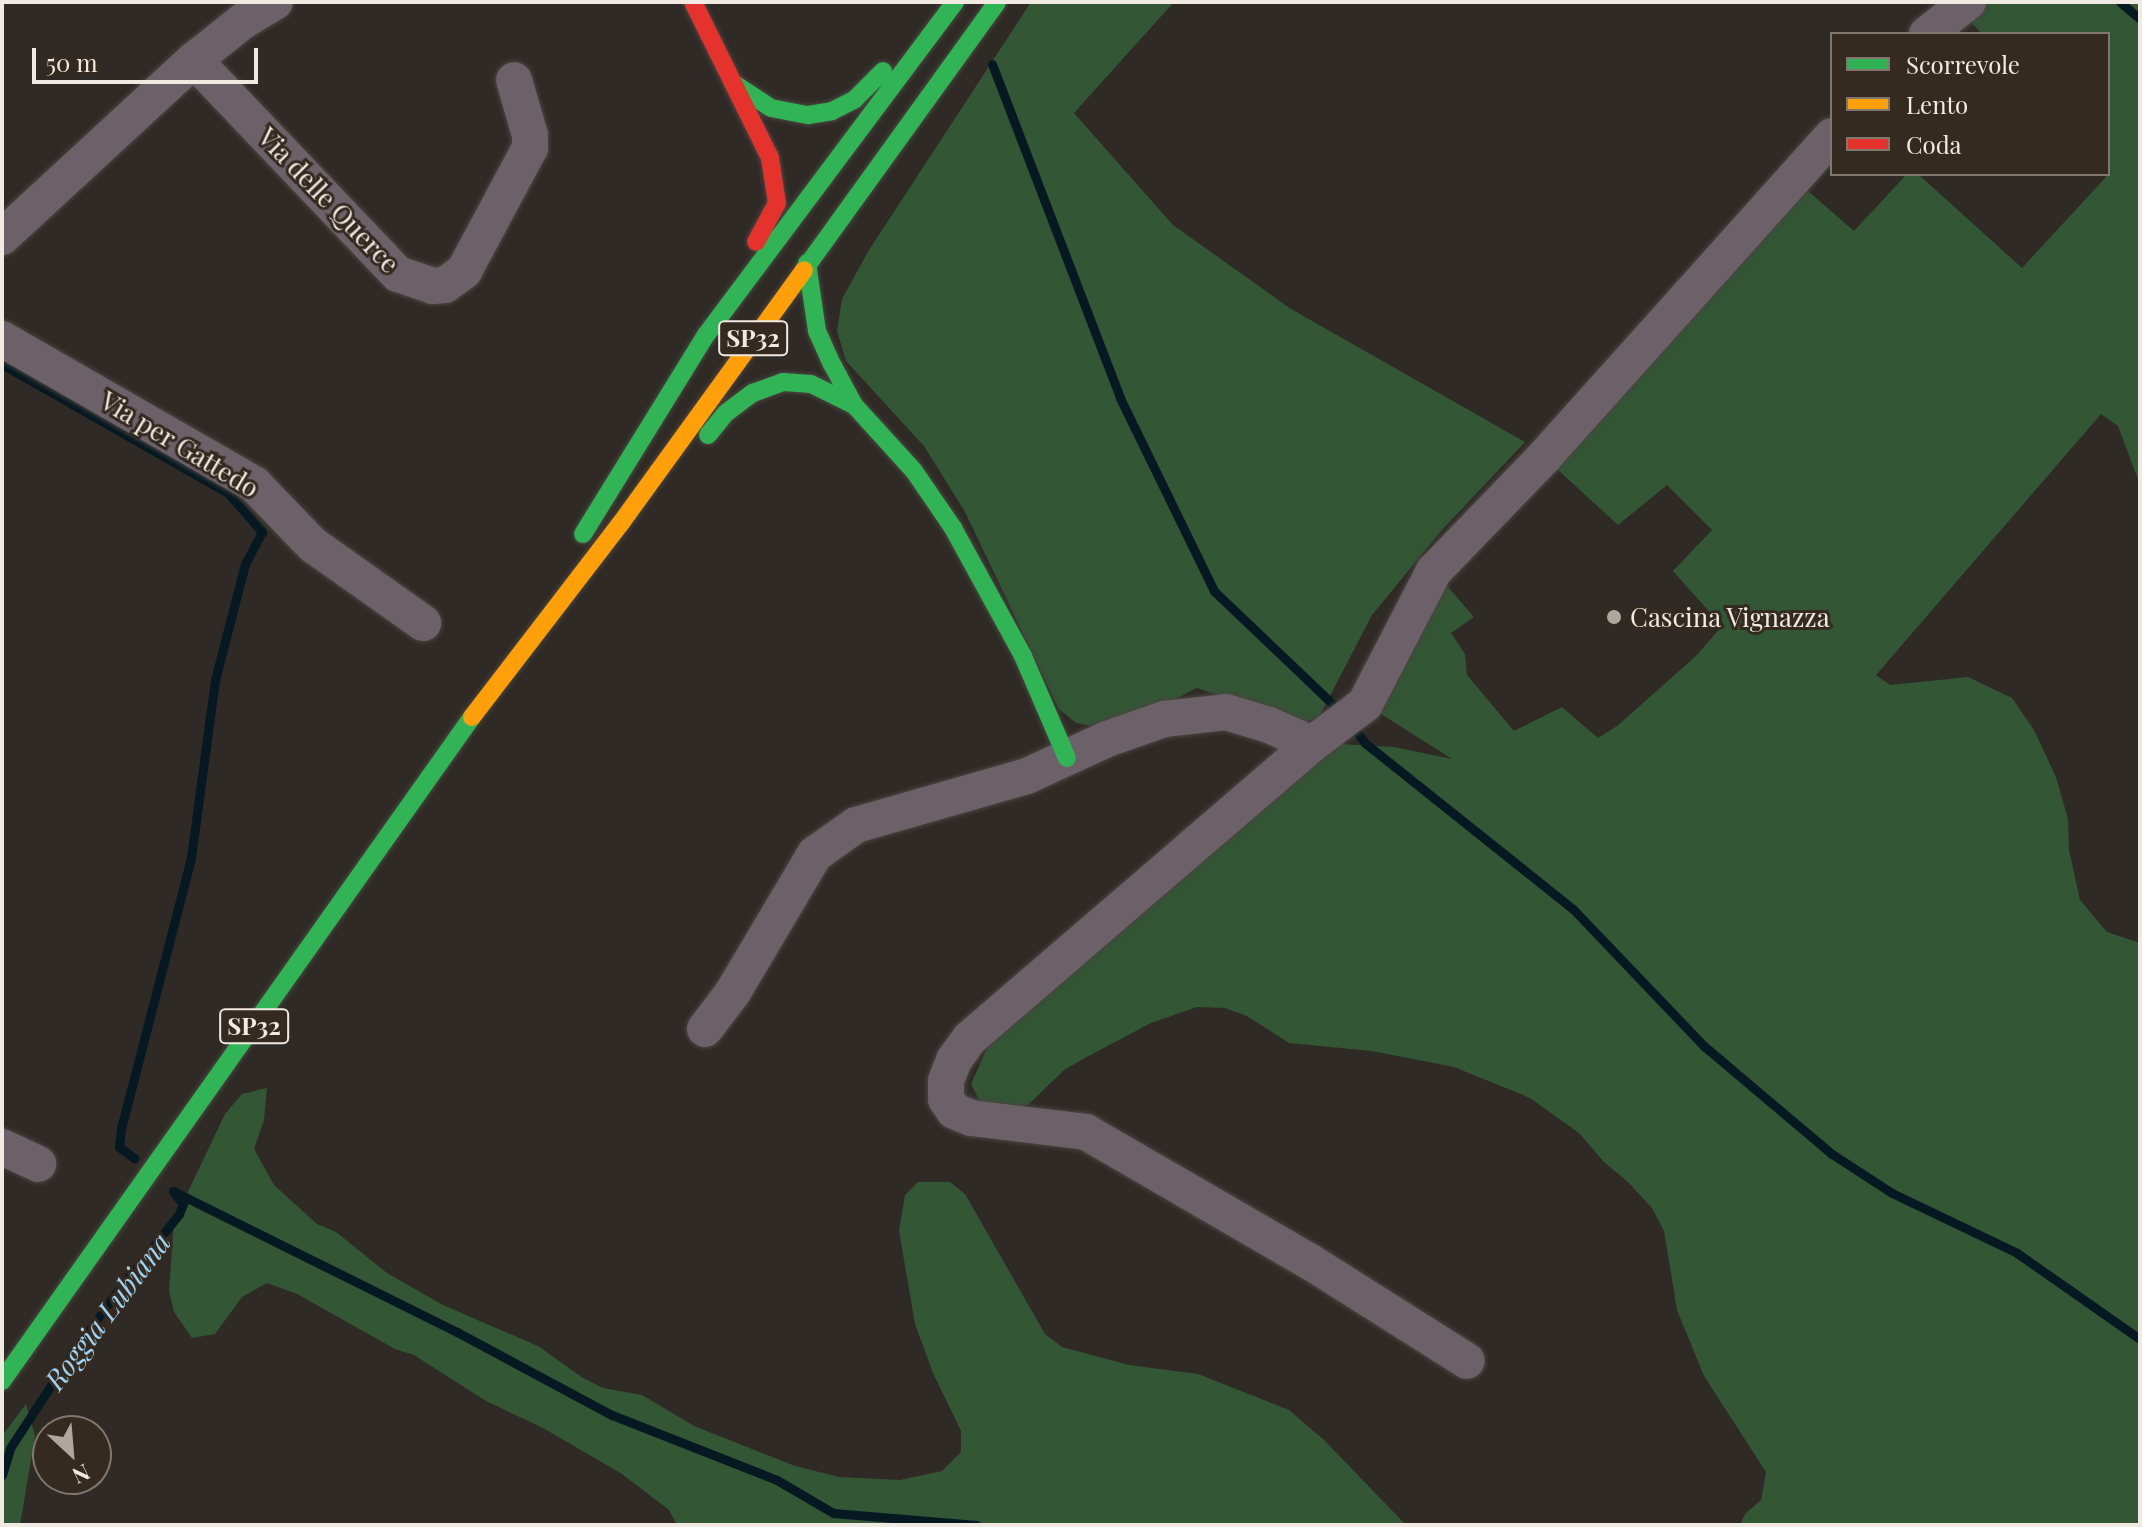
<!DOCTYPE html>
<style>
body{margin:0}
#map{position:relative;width:2142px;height:1527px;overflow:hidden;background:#2f2a25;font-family:"Playfair Display",serif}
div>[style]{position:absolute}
.green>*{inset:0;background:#335635}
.stream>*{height:9px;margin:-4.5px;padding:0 4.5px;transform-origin:4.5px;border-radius:4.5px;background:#061822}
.roads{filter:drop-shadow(0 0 2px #494540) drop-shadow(0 0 2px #494540)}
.street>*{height:36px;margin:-18px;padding:0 18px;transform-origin:18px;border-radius:18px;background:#6c6168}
.fast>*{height:18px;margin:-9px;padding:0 9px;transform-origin:9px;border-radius:9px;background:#30b455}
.slow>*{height:18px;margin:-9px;padding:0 9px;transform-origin:9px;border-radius:9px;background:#ff9f0a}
.jam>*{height:18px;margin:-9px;padding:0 9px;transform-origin:9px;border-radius:9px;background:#e5322d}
.dots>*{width:22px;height:22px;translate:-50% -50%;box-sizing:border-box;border:4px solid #342a20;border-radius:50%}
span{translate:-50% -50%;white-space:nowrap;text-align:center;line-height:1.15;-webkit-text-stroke:6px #342a20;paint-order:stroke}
.shield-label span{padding:2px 6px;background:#342a20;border:2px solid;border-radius:6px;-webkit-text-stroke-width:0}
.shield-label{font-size:24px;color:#f1eae3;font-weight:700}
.street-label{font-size:26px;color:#f1eae3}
.poi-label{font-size:26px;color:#f1eae3}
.left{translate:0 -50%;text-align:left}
.water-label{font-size:28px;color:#9dd2f4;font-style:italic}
.frame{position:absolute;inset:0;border:4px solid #f1eae3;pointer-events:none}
.legend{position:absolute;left:1830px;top:32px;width:280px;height:144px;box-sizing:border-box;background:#342a20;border:2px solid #80776e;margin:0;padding:10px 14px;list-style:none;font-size:24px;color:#f1eae3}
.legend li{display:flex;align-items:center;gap:16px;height:40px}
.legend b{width:40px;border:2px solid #80776e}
.north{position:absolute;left:32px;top:1415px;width:80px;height:80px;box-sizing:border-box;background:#342a20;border:2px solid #80776e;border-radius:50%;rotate:154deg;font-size:22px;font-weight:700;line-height:32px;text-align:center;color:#f1eae3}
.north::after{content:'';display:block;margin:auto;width:28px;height:36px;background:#ada7a0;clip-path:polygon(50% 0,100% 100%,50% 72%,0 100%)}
.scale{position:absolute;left:32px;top:48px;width:226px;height:36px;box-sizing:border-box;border:4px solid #f1eae3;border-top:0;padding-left:10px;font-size:24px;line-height:28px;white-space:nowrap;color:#f1eae3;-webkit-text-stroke:6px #342a20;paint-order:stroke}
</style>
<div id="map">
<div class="green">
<i style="clip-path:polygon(1031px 2px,1174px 2px,1074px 113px,1173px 225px,1291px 309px,1525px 442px,1441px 531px,1372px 615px,1319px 717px,1302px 723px,1197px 688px,1132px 721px,1098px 727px,1076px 723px,1059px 709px,965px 512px,924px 446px,846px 361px,837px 331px,842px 299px,869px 250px)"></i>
<i style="clip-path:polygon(1986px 2px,2140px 2px,2140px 485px,2118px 426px,2101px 414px,1876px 675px,1890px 685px,1968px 677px,2012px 698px,2034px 730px,2056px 777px,2068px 819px,2069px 850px,2080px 900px,2107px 932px,2140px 943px,2140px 1525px,1740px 1525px,1745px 1514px,1761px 1500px,1766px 1472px,1704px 1376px,1677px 1310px,1664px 1231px,1652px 1208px,1628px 1182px,1604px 1162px,1579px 1133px,1530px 1098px,1454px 1067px,1372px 1051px,1289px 1043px,1247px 1016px,1225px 1008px,1197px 1007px,1151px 1023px,1083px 1059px,1064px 1070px,1029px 1104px,1013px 1112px,981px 1104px,971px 1084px,987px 1048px,1005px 1026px,1137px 919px,1278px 792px,1341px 744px,1394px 747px,1452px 759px,1381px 714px,1371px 692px,1434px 571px,1474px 617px,1451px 633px,1465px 654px,1467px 675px,1514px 731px,1562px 707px,1598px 738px,1617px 726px,1696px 656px,1722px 626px,1673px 571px,1712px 530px,1667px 485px,1618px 525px,1544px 457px,1793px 178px,1854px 231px,1907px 174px,1918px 174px,2022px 268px,2106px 177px,2104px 174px,2108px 174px,2108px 34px,1982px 34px,1968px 19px)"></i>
<i style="clip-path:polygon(267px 1088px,264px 1120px,254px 1149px,274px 1185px,317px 1224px,336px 1232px,387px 1273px,443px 1305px,538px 1346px,583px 1378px,603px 1388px,642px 1395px,694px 1426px,795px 1466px,839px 1477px,900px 1480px,942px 1471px,961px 1452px,961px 1431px,933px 1373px,915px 1324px,899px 1231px,905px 1195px,918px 1182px,950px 1182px,965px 1194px,1045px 1334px,1062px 1347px,1129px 1365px,1198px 1374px,1289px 1410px,1324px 1440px,1406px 1525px,677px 1525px,669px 1510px,622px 1474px,543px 1428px,486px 1401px,414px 1355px,395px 1349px,297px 1294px,267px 1283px,242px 1297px,215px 1334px,192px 1338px,174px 1312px,169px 1291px,174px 1221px,225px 1114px,242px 1094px)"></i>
<i style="clip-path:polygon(26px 1404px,35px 1436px,20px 1525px,2px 1525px,2px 1436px)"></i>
</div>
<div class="stream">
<i style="left:2120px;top:2px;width:26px;rotate:40deg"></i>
<i style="left:992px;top:64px;width:358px;rotate:69deg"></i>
<i style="left:1120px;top:398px;width:215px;rotate:64deg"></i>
<i style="left:1214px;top:591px;width:175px;rotate:43.6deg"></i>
<i style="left:2px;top:364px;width:260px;rotate:29.7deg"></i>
<i style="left:228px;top:493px;width:52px;rotate:48.9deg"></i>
<i style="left:262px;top:532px;width:36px;rotate:118deg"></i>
<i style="left:245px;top:564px;width:120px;rotate:104.5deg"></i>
<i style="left:215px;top:680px;width:180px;rotate:97.7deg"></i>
<i style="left:191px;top:858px;width:279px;rotate:104.5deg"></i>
<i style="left:121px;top:1128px;width:19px;rotate:96deg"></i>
<i style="left:119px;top:1147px;width:19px;rotate:36deg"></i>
<i style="left:1350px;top:723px;width:25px;rotate:53deg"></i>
<i style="left:1365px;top:743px;width:266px;rotate:38.6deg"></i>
<i style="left:1573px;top:909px;width:190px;rotate:46.3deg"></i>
<i style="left:1704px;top:1046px;width:167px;rotate:40.2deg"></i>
<i style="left:1832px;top:1154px;width:72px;rotate:33deg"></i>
<i style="left:1892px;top:1193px;width:139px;rotate:25.6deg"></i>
<i style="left:2017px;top:1253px;width:150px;rotate:35deg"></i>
<i style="left:173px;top:1191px;width:317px;rotate:26.4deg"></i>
<i style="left:457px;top:1332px;width:176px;rotate:28.2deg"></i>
<i style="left:612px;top:1415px;width:177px;rotate:21.5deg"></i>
<i style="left:777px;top:1480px;width:65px;rotate:30.5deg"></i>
<i style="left:833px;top:1513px;width:144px;rotate:4.8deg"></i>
<i style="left:2px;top:1475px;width:28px;rotate:-73deg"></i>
<i style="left:10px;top:1448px;width:100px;rotate:-56.8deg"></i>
<i style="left:65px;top:1364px;width:81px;rotate:-54.5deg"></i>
<i style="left:112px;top:1298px;width:107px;rotate:-51.4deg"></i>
<i style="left:179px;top:1214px;width:11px;rotate:-68deg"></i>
<i style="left:183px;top:1204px;width:13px;rotate:-129deg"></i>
</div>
<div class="roads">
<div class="street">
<i style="left:1927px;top:34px;width:52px;rotate:-38deg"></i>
<i style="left:194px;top:60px;width:296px;rotate:46.4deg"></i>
<i style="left:398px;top:274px;width:37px;rotate:19deg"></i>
<i style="left:433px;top:286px;width:12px;rotate:-5deg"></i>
<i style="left:445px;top:285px;width:24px;rotate:-36deg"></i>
<i style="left:464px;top:271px;width:140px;rotate:-61.8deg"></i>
<i style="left:530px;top:148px;width:13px;rotate:-90deg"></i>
<i style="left:530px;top:135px;width:57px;rotate:-106.2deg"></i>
<i style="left:2px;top:237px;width:261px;rotate:-42.7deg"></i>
<i style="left:194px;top:60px;width:63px;rotate:-38.5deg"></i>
<i style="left:243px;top:21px;width:37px;rotate:-31deg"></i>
<i style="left:2px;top:339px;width:291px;rotate:29.9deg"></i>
<i style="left:254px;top:484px;width:85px;rotate:46deg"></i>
<i style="left:313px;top:545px;width:135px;rotate:35.3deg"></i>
<i style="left:1312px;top:744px;width:451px;rotate:139.3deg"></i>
<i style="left:970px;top:1038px;width:27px;rotate:126deg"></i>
<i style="left:954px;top:1060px;width:22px;rotate:111deg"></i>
<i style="left:946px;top:1081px;width:18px;rotate:90deg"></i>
<i style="left:946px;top:1099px;width:14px;rotate:56deg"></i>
<i style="left:954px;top:1111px;width:18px;rotate:22deg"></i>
<i style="left:971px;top:1118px;width:116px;rotate:6.9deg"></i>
<i style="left:1086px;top:1132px;width:261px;rotate:30.1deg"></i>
<i style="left:1312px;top:1263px;width:183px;rotate:32.3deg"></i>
<i style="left:705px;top:1029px;width:46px;rotate:-52.9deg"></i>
<i style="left:733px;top:992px;width:161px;rotate:-59.3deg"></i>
<i style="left:815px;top:854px;width:50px;rotate:-35.3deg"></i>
<i style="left:856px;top:825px;width:178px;rotate:-16deg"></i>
<i style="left:1027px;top:776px;width:88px;rotate:-24.8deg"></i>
<i style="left:1107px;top:739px;width:60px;rotate:-19.3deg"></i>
<i style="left:1164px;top:719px;width:62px;rotate:-6.4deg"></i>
<i style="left:1226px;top:712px;width:45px;rotate:16.8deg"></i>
<i style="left:1269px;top:725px;width:47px;rotate:23.8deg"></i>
<i style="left:1312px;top:744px;width:55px;rotate:-36.9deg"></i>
<i style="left:1356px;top:711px;width:11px;rotate:-38deg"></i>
<i style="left:1365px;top:704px;width:150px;rotate:-62.6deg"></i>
<i style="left:1434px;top:571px;width:158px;rotate:-46deg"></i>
<i style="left:1544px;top:457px;width:431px;rotate:-48.1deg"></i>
<i style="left:2px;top:1147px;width:40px;rotate:25deg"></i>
</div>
<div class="fast">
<i style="left:733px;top:83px;width:45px;rotate:33.3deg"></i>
<i style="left:771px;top:108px;width:38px;rotate:11deg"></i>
<i style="left:808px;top:115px;width:24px;rotate:-9deg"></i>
<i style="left:832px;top:111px;width:25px;rotate:-27deg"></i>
<i style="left:854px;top:100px;width:41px;rotate:-45deg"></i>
<i style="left:807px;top:263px;width:69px;rotate:81.6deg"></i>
<i style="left:817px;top:331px;width:36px;rotate:66deg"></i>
<i style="left:832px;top:364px;width:47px;rotate:61.8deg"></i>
<i style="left:854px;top:405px;width:89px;rotate:47.7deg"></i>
<i style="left:914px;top:471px;width:69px;rotate:55.6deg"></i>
<i style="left:953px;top:528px;width:146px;rotate:61.3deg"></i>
<i style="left:1023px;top:656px;width:111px;rotate:66.7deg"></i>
<i style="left:804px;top:270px;width:330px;rotate:-54.2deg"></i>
<i style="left:708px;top:435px;width:28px;rotate:-51deg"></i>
<i style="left:726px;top:413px;width:34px;rotate:-37deg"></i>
<i style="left:753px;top:393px;width:32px;rotate:-20deg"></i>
<i style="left:783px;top:382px;width:28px;rotate:4deg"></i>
<i style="left:811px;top:384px;width:48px;rotate:26deg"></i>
<i style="left:583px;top:534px;width:234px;rotate:-58.3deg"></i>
<i style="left:706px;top:335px;width:416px;rotate:-53.2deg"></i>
<i style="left:2px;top:1381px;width:814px;rotate:-54.71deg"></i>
</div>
<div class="slow">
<i style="left:472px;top:717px;width:245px;rotate:-52.5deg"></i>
<i style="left:621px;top:523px;width:312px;rotate:-54.1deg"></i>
</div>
<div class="jam">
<i style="left:693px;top:2px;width:174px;rotate:63.7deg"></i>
<i style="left:770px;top:158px;width:46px;rotate:81.2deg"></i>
<i style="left:777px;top:203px;width:44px;rotate:118.3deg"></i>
</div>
</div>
<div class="dots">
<i style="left:1614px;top:617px;background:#ada7a0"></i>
</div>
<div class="shield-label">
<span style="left:753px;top:338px">SP32</span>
<span style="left:254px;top:1026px">SP32</span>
</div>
<div class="street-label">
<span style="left:329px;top:200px;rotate:46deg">Via delle Querce</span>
<span style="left:180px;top:444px;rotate:31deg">Via per Gattedo</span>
</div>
<div class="poi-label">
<span class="left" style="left:1630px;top:617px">Cascina Vignazza</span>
</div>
<div class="water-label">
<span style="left:107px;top:1311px;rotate:-53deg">Roggia Lubiana</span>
</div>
<div class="frame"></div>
<ul class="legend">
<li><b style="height:10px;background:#30b455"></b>Scorrevole</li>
<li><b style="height:10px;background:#ff9f0a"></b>Lento</li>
<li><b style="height:10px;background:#e5322d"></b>Coda</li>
</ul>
<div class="north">N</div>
<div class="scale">50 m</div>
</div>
